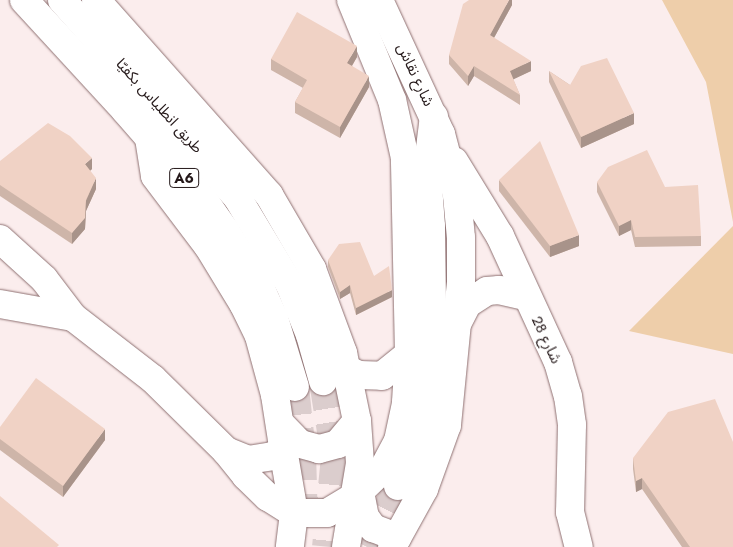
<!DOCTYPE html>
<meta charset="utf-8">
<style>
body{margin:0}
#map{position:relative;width:733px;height:547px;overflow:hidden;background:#fbeded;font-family:Jost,"Noto Sans Arabic",sans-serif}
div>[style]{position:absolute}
.green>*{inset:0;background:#eeceaa}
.trunk-tunnel>*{height:28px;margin-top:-14px;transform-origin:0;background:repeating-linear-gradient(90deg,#dbcdcd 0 28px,transparent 0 42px)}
.roads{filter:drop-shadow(0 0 1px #8f7172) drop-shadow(0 0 1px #8f7172)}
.minor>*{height:28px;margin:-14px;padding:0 14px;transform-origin:14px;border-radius:14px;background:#fff}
.tertiary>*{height:28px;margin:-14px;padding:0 14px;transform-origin:14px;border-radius:14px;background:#fff}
.trunk>*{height:28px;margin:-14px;padding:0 14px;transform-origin:14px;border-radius:14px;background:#fff}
.wall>*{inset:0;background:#ceb5a9}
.shaded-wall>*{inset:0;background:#a8938a}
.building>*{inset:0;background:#f0d2c5}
span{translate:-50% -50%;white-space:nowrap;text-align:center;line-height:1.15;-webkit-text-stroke:4px #fff;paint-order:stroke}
.shield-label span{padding:1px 4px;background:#fff;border:1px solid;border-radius:4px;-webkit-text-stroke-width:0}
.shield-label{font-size:14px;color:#241819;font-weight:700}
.street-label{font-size:15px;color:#241819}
</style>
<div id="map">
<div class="green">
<i style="clip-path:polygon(662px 0,733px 0,733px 222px,706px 82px)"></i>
<i style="clip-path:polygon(733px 226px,733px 354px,629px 331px)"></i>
</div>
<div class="trunk-tunnel">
<i style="left:323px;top:381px;width:77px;rotate:81deg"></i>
<i style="left:335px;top:457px;width:90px;rotate:95.7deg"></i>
<i style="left:295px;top:387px;width:65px;rotate:83.9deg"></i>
<i style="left:302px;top:452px;width:71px;rotate:88.4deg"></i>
<i style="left:367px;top:547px;width:68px;rotate:-63.1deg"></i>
</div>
<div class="roads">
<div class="minor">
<i style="left:0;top:239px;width:59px;rotate:42.3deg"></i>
<i style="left:44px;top:279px;width:48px;rotate:52.7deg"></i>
</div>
<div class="tertiary">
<i style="left:379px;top:0;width:148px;rotate:65.2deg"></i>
<i style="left:441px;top:134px;width:63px;rotate:75.3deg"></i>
<i style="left:457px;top:195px;width:43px;rotate:84.7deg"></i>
<i style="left:461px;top:238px;width:44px;rotate:90deg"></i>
<i style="left:461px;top:282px;width:144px;rotate:95.6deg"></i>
<i style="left:447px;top:425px;width:68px;rotate:109.8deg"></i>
<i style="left:424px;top:489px;width:66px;rotate:118.9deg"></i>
<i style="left:454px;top:161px;width:88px;rotate:58.5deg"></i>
<i style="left:500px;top:236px;width:139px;rotate:65.3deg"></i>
<i style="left:558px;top:362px;width:35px;rotate:74deg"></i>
<i style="left:568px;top:396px;width:29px;rotate:82deg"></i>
<i style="left:572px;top:425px;width:87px;rotate:91.3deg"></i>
<i style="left:570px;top:512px;width:36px;rotate:76deg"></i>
<i style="left:0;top:304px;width:74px;rotate:10.1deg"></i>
<i style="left:73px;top:317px;width:101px;rotate:37.8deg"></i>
<i style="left:153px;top:379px;width:103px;rotate:44.6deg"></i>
<i style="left:226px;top:451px;width:32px;rotate:51deg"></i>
<i style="left:246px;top:476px;width:30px;rotate:44deg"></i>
<i style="left:268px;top:497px;width:31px;rotate:32deg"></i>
<i style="left:294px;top:513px;width:33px"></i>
<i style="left:327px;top:513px;width:33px;rotate:-31deg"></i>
<i style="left:355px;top:496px;width:39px;rotate:-44deg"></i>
<i style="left:383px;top:469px;width:32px;rotate:-62deg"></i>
<i style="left:398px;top:441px;width:40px;rotate:-78deg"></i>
<i style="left:406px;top:402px;width:48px;rotate:-86.4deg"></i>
<i style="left:409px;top:354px;width:196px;rotate:-91.2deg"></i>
<i style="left:405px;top:158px;width:59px;rotate:-102.6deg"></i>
<i style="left:392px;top:100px;width:108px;rotate:-112.3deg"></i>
<i style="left:457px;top:324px;width:22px;rotate:-63deg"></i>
<i style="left:467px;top:304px;width:24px;rotate:-33deg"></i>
<i style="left:487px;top:291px;width:12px;rotate:-5deg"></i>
<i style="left:499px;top:290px;width:27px;rotate:13deg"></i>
<i style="left:226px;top:451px;width:24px;rotate:22deg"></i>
<i style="left:248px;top:460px;width:25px;rotate:-9deg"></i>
<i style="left:273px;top:456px;width:12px;rotate:-35deg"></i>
<i style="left:283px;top:449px;width:65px;rotate:80.2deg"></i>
<i style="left:294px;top:513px;width:34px;rotate:97deg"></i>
<i style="left:360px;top:492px;width:25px;rotate:79deg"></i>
<i style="left:365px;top:517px;width:14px;rotate:54deg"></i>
<i style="left:373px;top:528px;width:26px;rotate:21deg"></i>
<i style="left:346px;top:547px;width:85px;rotate:-80.5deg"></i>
<i style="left:360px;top:463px;width:42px;rotate:-94.1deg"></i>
</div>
<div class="trunk">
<i style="left:24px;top:0;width:149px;rotate:47.4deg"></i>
<i style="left:125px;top:110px;width:123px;rotate:48.9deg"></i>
<i style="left:206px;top:203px;width:33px;rotate:55deg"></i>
<i style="left:225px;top:230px;width:69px;rotate:58.6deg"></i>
<i style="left:261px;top:289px;width:32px;rotate:66deg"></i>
<i style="left:274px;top:318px;width:72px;rotate:73.1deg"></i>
<i style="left:62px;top:0;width:264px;rotate:48.4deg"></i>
<i style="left:237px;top:197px;width:103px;rotate:58.9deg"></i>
<i style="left:290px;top:285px;width:54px;rotate:68.2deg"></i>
<i style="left:310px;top:335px;width:48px;rotate:74.2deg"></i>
<i style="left:96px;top:0;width:261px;rotate:48.4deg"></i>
<i style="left:269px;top:195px;width:86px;rotate:59.8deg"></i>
<i style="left:312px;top:269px;width:90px;rotate:69.7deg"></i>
<i style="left:343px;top:353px;width:69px;rotate:78.4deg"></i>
<i style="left:357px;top:421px;width:30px;rotate:130deg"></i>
<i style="left:338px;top:444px;width:20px;rotate:165deg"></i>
<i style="left:319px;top:449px;width:20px;rotate:-165deg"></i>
<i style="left:300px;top:444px;width:29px;rotate:-134deg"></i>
<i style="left:149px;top:138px;width:38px;rotate:81deg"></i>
<i style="left:155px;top:176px;width:88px;rotate:52.9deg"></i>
<i style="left:208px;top:246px;width:69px;rotate:58.6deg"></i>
<i style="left:244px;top:305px;width:34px;rotate:64deg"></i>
<i style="left:259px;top:336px;width:61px;rotate:74.8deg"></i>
<i style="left:275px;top:395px;width:46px;rotate:81.2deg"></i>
<i style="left:346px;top:369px;width:14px;rotate:25deg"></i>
<i style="left:359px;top:375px;width:23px;rotate:2deg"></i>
<i style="left:382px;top:376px;width:35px;rotate:-39deg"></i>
<i style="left:398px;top:486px;width:63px;rotate:-65.5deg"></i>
<i style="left:424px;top:429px;width:56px;rotate:-80.7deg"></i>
<i style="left:433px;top:374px;width:148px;rotate:-90.8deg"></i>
<i style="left:431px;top:226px;width:54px;rotate:-94.2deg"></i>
<i style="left:427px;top:172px;width:56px;rotate:-82.9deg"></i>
</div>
</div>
<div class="wall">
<i style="clip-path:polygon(512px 0,512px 5px,494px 38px,531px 71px,513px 79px,520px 95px,520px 105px,474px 76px,468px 86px,449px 64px,449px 55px)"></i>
<i style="clip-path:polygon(357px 57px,352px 66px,369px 87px,340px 138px,295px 113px,295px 102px,303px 88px,271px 70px,271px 59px)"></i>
<i style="clip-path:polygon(549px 71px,570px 85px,634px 124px,581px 148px,549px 82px)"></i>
<i style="clip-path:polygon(0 161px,92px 169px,90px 171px,96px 189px,86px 211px,85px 229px,72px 244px,0 196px)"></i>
<i style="clip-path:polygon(499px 180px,579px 246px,550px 257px,499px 191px)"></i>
<i style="clip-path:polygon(597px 182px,701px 236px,701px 246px,635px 247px,631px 230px,619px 236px,597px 192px)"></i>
<i style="clip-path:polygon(328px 260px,374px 276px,392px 297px,356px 315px,350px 293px,340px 299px,328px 267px)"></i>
<i style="clip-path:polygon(0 427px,105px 440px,63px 497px,0 450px)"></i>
<i style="clip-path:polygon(633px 458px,733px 547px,682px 547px,642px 489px,636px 492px,633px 469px)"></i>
</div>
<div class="shaded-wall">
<i style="clip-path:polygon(509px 0,512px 0,512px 5px,490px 45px,490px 35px)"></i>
<i style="clip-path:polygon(357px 46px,357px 57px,347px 74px,347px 63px)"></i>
<i style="clip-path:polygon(531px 61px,531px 71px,510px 81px,510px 71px)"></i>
<i style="clip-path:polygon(474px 66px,474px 76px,468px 86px,468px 76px)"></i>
<i style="clip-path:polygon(369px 76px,369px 87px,340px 138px,340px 127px)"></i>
<i style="clip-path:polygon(634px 113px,634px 124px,581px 148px,581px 137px)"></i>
<i style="clip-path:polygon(92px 158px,92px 169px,85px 175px,85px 164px)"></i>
<i style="clip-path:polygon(96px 178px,96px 189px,86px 211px,85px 229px,72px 244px,72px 233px)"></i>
<i style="clip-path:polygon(631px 220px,631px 230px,619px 236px,619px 226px)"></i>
<i style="clip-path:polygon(579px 235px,579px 246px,550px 257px,550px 246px)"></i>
<i style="clip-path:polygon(350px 285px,350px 293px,340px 299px,340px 292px)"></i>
<i style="clip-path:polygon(392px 290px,392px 297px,356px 315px,356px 308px)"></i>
<i style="clip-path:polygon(105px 429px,105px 440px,63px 497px,63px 486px)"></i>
<i style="clip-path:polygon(642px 478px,642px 489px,636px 492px,636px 481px)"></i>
</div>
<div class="building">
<i style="clip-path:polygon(469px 0,509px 0,490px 35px,531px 61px,510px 71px,520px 95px,474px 66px,468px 76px,449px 55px,463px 4px)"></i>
<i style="clip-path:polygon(297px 12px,357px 46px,347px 63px,369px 76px,340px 127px,295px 102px,307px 80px,271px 59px)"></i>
<i style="clip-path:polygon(607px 58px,634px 113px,581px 137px,549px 71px,570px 85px,581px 66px)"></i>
<i style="clip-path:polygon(48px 123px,70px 136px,92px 158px,85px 164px,96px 178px,86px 200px,85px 218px,72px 233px,0 185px,0 161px)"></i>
<i style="clip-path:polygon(540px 141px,579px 235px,550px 246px,499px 180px)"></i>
<i style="clip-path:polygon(647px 150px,665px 187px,698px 185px,701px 236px,635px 237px,631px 220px,619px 226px,597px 182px,608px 167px)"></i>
<i style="clip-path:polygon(360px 242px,374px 276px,389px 266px,392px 290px,356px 308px,350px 285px,340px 292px,328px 260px,339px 244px)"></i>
<i style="clip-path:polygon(36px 378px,105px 429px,63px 486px,0 439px,0 427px)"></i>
<i style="clip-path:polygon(715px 399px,733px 442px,733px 547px,690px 547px,642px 478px,636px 481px,633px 458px,668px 412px)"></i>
<i style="clip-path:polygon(0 496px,59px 545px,57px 547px,0 547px)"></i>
</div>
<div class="shield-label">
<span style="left:184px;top:178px">A6</span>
</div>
<div class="street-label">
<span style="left:415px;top:75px;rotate:65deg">شارع نقاش</span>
<span style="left:159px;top:106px;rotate:48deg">طريق انطلياس بكفيّا</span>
<span style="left:546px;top:340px;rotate:65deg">شارع 28</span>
</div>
</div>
